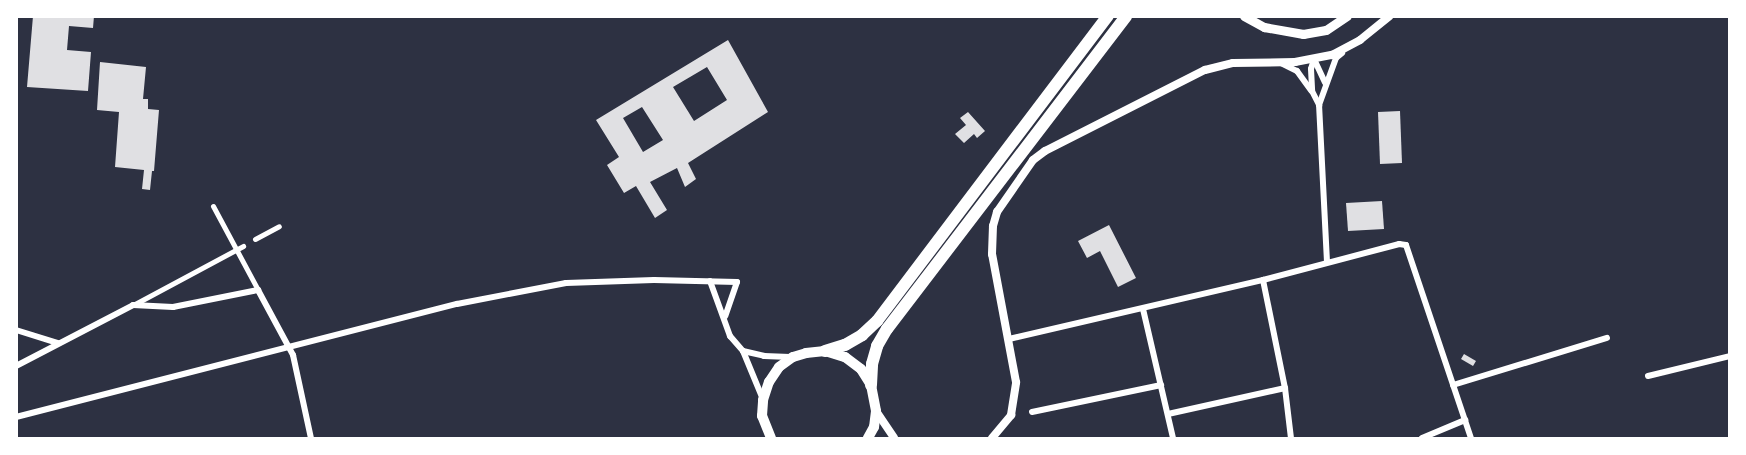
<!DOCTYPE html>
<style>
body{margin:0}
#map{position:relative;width:1746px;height:455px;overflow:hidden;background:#2d3142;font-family:"Space Grotesk",sans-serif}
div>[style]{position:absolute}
.building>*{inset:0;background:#e0e0e3}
.pedestrian>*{height:5px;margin:-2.5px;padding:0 2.5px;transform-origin:2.5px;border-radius:2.5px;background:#fff}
.minor>*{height:6px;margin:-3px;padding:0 3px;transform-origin:3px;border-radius:3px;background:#fff}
.tertiary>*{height:8px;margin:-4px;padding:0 4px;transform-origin:4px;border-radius:4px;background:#fff}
.secondary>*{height:9px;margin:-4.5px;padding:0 4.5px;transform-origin:4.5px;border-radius:4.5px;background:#fff}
.primary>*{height:10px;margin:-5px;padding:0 5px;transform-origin:5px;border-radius:5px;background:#fff}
.trunk>*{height:12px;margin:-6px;padding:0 6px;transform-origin:6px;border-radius:6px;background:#fff}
span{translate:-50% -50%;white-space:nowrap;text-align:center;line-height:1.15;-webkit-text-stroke:4.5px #fff;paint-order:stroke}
.frame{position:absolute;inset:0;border:18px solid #fff;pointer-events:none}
</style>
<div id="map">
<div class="building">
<i style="clip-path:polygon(33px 16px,94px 16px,93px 28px,69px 26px,67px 50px,91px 52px,88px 91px,27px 87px)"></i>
<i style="clip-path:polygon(evenodd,728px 40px,768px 112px,688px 163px,696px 179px,685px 187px,677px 168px,650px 182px,667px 210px,655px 218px,636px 186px,624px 193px,607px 165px,619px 157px,596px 120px,728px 40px,707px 67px,727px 100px,694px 121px,673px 87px,707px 67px,728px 40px,642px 107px,663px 140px,643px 152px,623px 118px,642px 107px)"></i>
<i style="clip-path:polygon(100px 62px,146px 67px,143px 99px,148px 99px,148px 109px,159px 110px,154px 171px,152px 171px,150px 190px,142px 189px,144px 170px,115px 167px,119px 112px,97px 110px)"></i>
<i style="clip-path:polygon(1400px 111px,1402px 163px,1380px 164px,1378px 112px)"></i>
<i style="clip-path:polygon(968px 112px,985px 131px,977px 138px,974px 134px,964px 143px,955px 134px,966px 125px,960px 118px)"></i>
<i style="clip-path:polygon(1382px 201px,1384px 229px,1348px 231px,1346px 203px)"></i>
<i style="clip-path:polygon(1109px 225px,1136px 278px,1118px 287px,1100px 251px,1087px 258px,1078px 241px)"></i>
<i style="clip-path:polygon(1464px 354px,1476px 361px,1473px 366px,1461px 359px)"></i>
</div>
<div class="pedestrian">
<i style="left:213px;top:206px;width:95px;rotate:61.8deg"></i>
<i style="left:255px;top:239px;width:27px;rotate:-28deg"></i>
<i style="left:133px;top:305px;width:125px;rotate:-28.2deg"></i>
</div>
<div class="minor">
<i style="left:1314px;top:59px;width:10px;rotate:107deg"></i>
<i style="left:1311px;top:69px;width:22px;rotate:87deg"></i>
<i style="left:1312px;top:91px;width:16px;rotate:63deg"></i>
<i style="left:1314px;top:59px;width:26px;rotate:65deg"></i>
<i style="left:1281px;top:63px;width:18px;rotate:27deg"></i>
<i style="left:1297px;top:71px;width:24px;rotate:54deg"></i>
<i style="left:1327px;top:262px;width:157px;rotate:-92.9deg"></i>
<i style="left:1319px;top:105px;width:50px;rotate:-70.1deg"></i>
<i style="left:1336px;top:58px;width:8px;rotate:-40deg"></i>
<i style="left:1263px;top:280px;width:110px;rotate:78.5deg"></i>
<i style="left:1285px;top:388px;width:50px;rotate:83.2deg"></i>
<i style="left:710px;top:281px;width:59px;rotate:70deg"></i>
<i style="left:730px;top:336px;width:20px;rotate:49deg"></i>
<i style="left:743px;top:351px;width:50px;rotate:67.6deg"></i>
<i style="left:1143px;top:309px;width:132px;rotate:76.9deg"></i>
<i style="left:16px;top:330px;width:44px;rotate:17.2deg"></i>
<i style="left:1009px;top:339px;width:261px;rotate:-13.1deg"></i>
<i style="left:1263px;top:280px;width:141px;rotate:-14.8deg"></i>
<i style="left:1399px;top:244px;width:7px;rotate:8deg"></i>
<i style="left:1406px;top:245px;width:204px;rotate:71.4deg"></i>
<i style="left:743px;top:351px;width:22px;rotate:13deg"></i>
<i style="left:764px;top:356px;width:26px;rotate:2deg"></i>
<i style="left:16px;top:366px;width:132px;rotate:-27.5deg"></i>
<i style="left:133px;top:305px;width:40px;rotate:2.9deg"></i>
<i style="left:173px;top:307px;width:87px;rotate:-11.3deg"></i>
<i style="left:258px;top:290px;width:74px;rotate:61.7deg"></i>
<i style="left:293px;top:355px;width:85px;rotate:77.8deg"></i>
<i style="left:1648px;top:376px;width:84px;rotate:-13.7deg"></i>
<i style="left:1453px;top:385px;width:161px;rotate:-17deg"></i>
<i style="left:1032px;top:412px;width:132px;rotate:-11.8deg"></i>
<i style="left:1168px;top:414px;width:120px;rotate:-12.5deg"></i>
<i style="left:16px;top:417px;width:455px;rotate:-14.4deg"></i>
<i style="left:457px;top:304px;width:111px;rotate:-10.9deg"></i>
<i style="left:566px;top:283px;width:88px;rotate:-2deg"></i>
<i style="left:654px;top:280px;width:83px;rotate:1.4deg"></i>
<i style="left:737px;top:282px;width:36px;rotate:109deg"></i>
<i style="left:1422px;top:438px;width:47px;rotate:-22.7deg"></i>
</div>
<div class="tertiary">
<i style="left:876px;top:411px;width:32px;rotate:56deg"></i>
<i style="left:992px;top:438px;width:30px;rotate:-50deg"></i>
<i style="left:1011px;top:415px;width:33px;rotate:-81deg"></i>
<i style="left:1016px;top:382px;width:130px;rotate:-100.6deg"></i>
<i style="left:992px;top:254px;width:28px;rotate:-88deg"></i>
<i style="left:993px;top:226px;width:15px;rotate:-74deg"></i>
<i style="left:997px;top:212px;width:63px;rotate:-55.3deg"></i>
<i style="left:1033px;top:160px;width:15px;rotate:-37deg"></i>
<i style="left:1045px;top:151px;width:179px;rotate:-26.9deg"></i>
<i style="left:1205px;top:70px;width:29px;rotate:-14deg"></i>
<i style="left:1233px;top:63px;width:62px;rotate:-0.9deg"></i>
<i style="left:1295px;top:62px;width:38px;rotate:-11deg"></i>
<i style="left:1332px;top:55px;width:32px;rotate:-28deg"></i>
<i style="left:1360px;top:40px;width:38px;rotate:-39deg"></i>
</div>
<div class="secondary">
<i style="left:1244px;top:16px;width:23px;rotate:29deg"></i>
<i style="left:1264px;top:27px;width:40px;rotate:10deg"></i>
<i style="left:1303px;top:34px;width:23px;rotate:-10deg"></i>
<i style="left:1326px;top:30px;width:25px;rotate:-34deg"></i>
</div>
<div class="primary">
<i style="left:771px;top:438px;width:24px;rotate:-112deg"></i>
<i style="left:762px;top:416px;width:16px;rotate:-86deg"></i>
<i style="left:763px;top:400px;width:19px;rotate:-72deg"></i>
<i style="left:769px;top:382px;width:18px;rotate:-56deg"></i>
<i style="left:779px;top:367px;width:17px;rotate:-36deg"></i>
<i style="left:793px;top:357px;width:14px;rotate:-17deg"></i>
<i style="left:806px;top:353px;width:19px;rotate:-6deg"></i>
<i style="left:825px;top:351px;width:21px;rotate:17deg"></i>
<i style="left:845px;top:357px;width:20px;rotate:37deg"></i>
<i style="left:861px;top:369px;width:19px;rotate:58deg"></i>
<i style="left:871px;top:385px;width:26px;rotate:79deg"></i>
<i style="left:876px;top:411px;width:16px;rotate:97deg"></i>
<i style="left:874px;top:427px;width:13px;rotate:119deg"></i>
</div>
<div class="trunk">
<i style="left:825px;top:351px;width:21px;rotate:-17deg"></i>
<i style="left:845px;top:345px;width:20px;rotate:-30deg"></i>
<i style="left:862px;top:335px;width:21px;rotate:-43deg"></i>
<i style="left:877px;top:321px;width:383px;rotate:-52.9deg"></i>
<i style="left:871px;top:385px;width:21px;rotate:-87deg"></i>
<i style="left:872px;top:364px;width:19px;rotate:-74deg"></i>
<i style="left:877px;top:346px;width:20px;rotate:-60deg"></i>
<i style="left:887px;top:329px;width:394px;rotate:-52.6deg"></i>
</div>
<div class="frame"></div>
</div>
